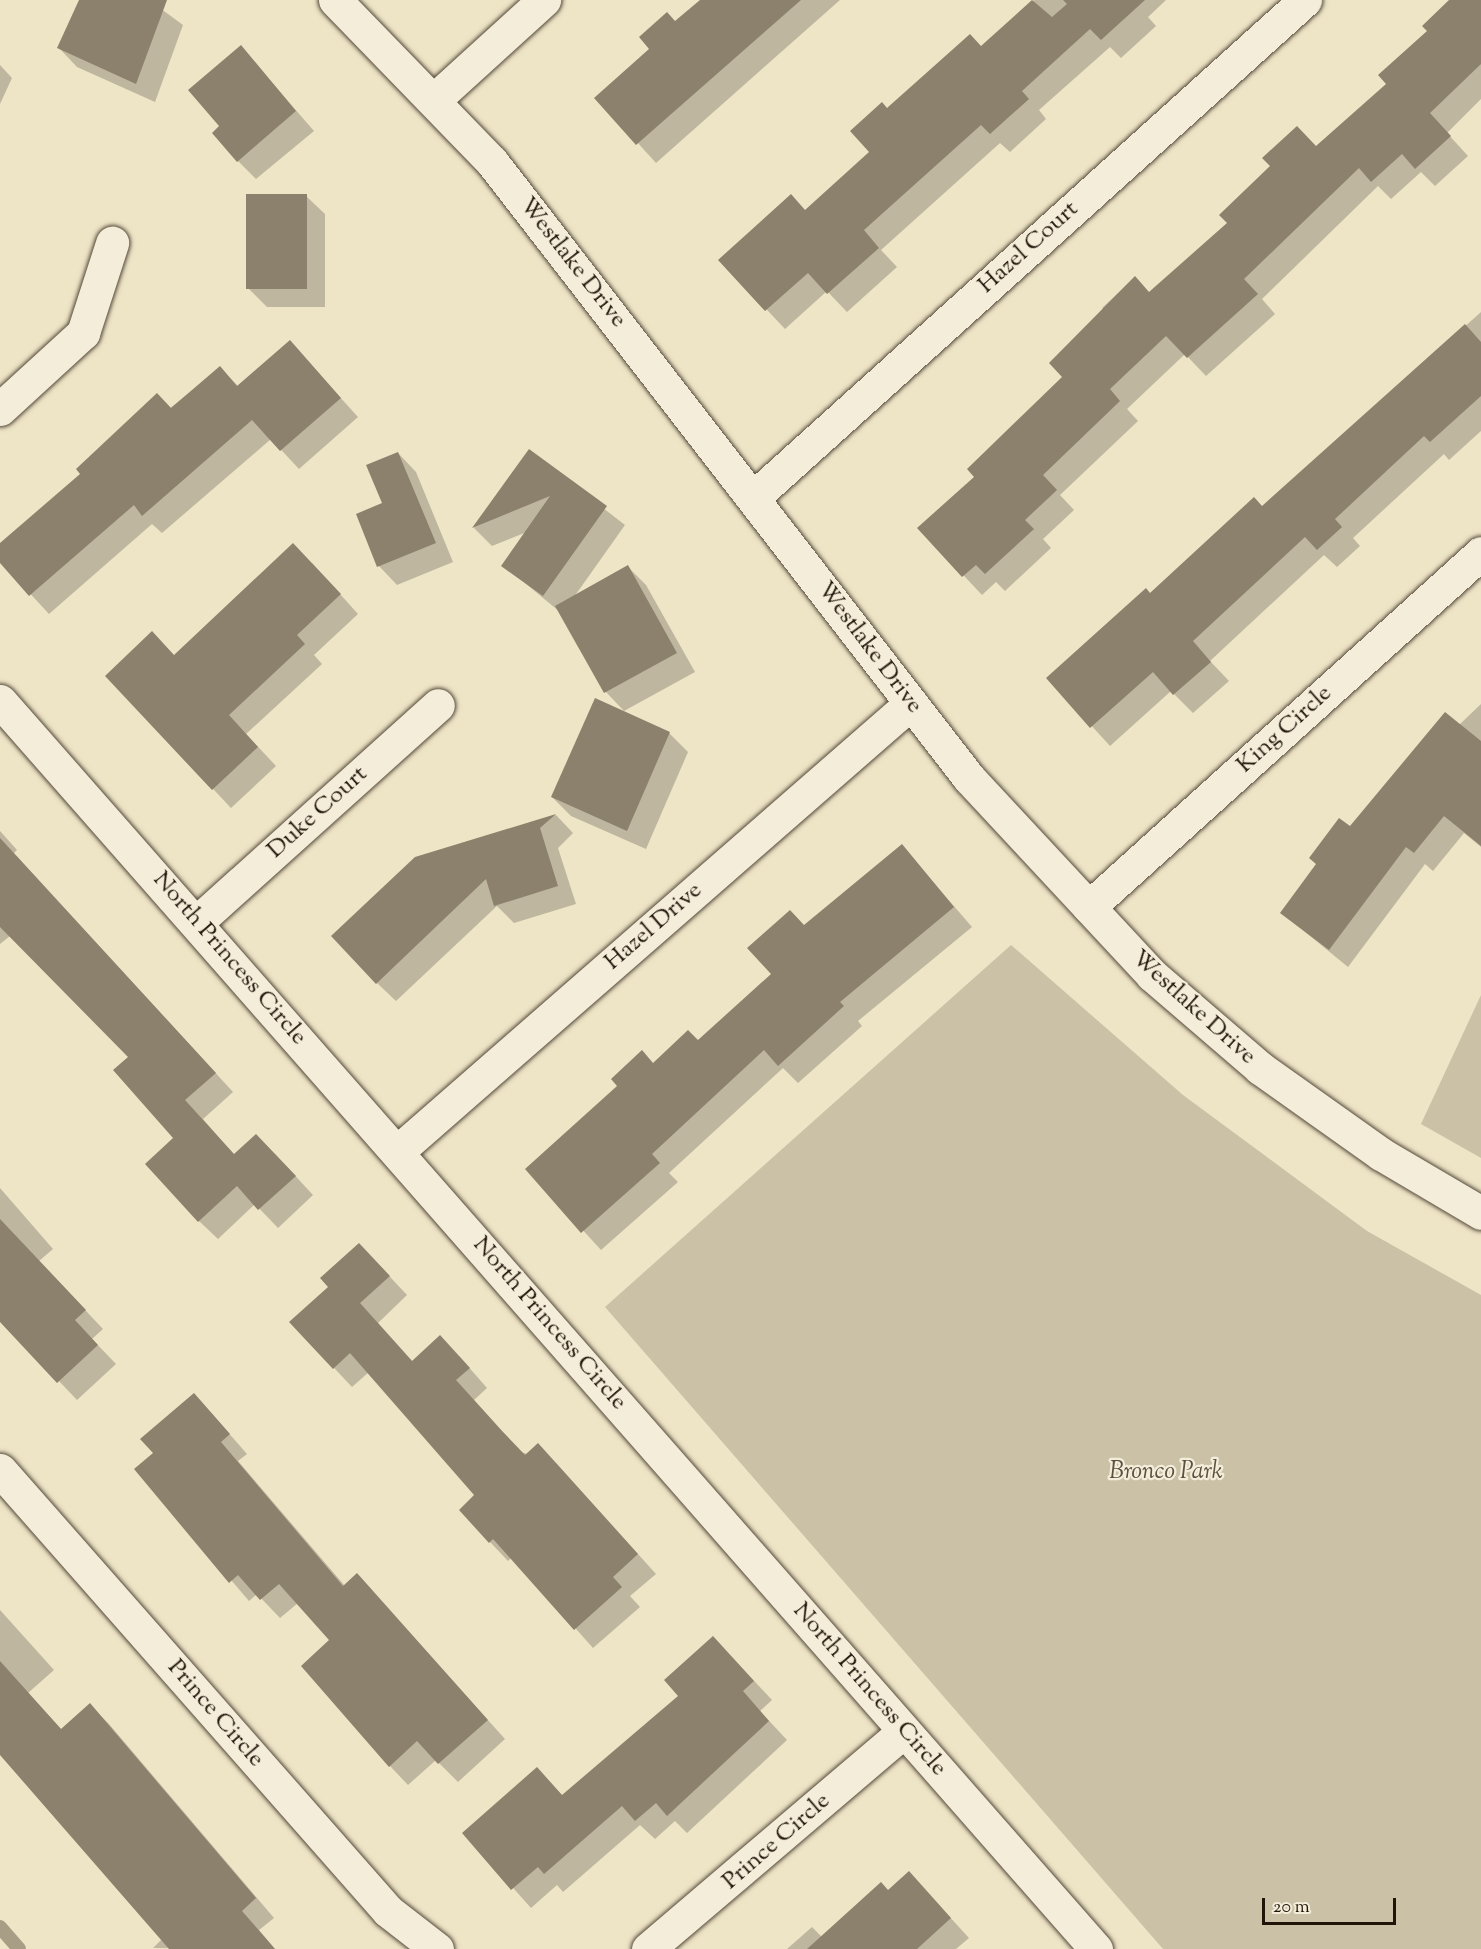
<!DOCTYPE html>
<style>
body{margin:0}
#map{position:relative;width:1481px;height:1949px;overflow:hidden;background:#eee4c6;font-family:"Sorts Mill Goudy",serif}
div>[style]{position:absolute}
.green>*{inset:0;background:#cbc1a6}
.shadow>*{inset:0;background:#0003}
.stream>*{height:14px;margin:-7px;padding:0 7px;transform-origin:7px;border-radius:7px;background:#a89e86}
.building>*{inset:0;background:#8c816c}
.roads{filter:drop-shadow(0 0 2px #544939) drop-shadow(0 0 2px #544939)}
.minor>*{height:33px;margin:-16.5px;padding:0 16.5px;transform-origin:16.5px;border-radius:16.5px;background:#f4edda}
.tertiary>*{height:33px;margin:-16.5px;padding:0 16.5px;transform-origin:16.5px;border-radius:16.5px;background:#f4edda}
span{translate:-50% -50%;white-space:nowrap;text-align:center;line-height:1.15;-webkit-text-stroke:4.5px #f4edda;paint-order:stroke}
.street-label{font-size:24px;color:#21150a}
.park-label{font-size:24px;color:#5c5141;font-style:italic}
.scale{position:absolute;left:1262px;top:1898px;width:134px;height:27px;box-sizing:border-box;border:3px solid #21150a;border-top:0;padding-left:8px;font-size:18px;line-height:21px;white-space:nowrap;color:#21150a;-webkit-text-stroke:4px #f4edda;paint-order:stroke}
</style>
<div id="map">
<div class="green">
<i style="clip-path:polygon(1011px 945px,1183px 1095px,1367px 1231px,1481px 1295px,1481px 1949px,1163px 1949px,605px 1307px)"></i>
<i style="clip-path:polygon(1481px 995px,1481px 1158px,1421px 1124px)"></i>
</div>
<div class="shadow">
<i style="clip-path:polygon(80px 0,149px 0,183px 25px,155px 102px,77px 67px,59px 48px)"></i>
<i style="clip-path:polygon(702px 0,840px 0,656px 163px,597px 98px)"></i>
<i style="clip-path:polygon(1034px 0,1166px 0,1148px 17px,1156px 26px,1121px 58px,1110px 47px,1039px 110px,1046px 119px,1010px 152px,1000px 143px,881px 250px,897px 267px,847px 312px,827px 291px,785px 329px,720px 260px,806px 211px,871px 152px,888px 110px,982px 48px)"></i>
<i style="clip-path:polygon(1451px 0,1481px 0,1481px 99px,1447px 133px,1468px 156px,1435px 186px,1421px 172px,1391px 199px,1378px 186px,1262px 299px,1275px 314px,1206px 376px,1185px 354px,1127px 409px,1138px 421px,1060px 495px,1074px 510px,1043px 539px,1051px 548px,1005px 591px,996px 582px,982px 595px,920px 529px,976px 477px,1064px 377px,1106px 312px,1102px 308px,1134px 278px,1150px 294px,1317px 148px,1388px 84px)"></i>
<i style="clip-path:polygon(241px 47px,314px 131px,256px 179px,238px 161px,221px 126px)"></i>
<i style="clip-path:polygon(0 65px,12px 78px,0 104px)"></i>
<i style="clip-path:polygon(306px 196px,325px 214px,325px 307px,267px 307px,248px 288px)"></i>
<i style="clip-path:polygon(1481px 312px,1481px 431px,1449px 460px,1444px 454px,1353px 538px,1360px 546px,1337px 567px,1324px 555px,1210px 661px,1229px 681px,1193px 713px,1171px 691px,1110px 746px,1048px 678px,1262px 508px)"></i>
<i style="clip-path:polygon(290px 342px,358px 417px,299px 469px,271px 439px,162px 533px,152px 524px,49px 614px,0 561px,0 545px,220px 368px,239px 387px)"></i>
<i style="clip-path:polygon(529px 451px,625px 525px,574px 597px,628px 567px,646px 585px,695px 672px,624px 711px,606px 692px,560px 612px,503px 565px,527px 532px,492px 546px,474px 528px)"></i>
<i style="clip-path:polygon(398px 453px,416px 472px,453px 562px,397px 585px,379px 566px,357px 515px,384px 504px)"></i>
<i style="clip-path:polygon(312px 563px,358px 614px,314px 655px,322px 664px,246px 734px,276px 766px,231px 808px,107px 676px,175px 656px)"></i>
<i style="clip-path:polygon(1481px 704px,1481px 847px,1464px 833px,1433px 871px,1425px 864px,1348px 967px,1282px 913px,1351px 828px)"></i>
<i style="clip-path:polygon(669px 733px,688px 752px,646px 849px,571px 816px,552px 797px)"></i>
<i style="clip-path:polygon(556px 815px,573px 833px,558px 848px,576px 904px,514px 923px,497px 906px,396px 1001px,377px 983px,416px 858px)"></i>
<i style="clip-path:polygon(0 831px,17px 850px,14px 853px,233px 1092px,203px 1119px,235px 1156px,275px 1154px,313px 1195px,278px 1228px,255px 1204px,218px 1239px,199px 1221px,175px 1138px,130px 1057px,10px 936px,0 944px)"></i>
<i style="clip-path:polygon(902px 846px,972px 927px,858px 1021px,862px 1026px,798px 1083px,783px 1068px,669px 1173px,678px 1182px,601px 1250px,527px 1169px,653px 1064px,698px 1042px,773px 974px,804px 927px)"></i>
<i style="clip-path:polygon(0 1188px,53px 1249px,39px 1261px,103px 1329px,92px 1339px,116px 1364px,77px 1400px,0 1319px)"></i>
<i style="clip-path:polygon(378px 1264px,407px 1295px,378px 1323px,413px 1362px,459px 1356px,487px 1388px,474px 1400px,521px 1452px,556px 1463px,656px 1574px,630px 1596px,640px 1607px,593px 1648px,512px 1557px,508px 1561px,490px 1542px,476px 1495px,369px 1372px,352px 1387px,291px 1322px)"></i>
<i style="clip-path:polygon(212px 1414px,247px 1454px,238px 1461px,345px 1586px,357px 1575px,505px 1739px,458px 1782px,436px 1760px,408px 1785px,390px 1766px,332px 1641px,298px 1603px,280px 1618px,257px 1594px,249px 1601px,137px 1470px)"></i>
<i style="clip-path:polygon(0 1610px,54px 1670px,28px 1693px,62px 1730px,90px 1705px,109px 1724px,274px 1918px,259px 1930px,275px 1949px,153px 1948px,162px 1939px,0 1753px)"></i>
<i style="clip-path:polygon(731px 1656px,772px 1700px,760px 1711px,787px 1740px,687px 1833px,675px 1821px,655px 1839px,640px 1825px,563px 1892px,557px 1885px,531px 1908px,464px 1833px,537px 1769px,563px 1796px)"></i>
<i style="clip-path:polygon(888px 1892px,927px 1892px,969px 1938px,956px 1949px,787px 1949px,812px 1927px,822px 1937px)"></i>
</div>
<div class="stream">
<i style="left:0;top:1927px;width:29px;rotate:49deg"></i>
</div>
<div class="building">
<i style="clip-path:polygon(79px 0,167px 0,136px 84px,57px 48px)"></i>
<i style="clip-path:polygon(700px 0,801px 0,636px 145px,594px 98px,649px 49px,639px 37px,667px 12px,675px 21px)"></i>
<i style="clip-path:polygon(1032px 0,1052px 17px,1067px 4px,1063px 0,1145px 0,1101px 40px,1090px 29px,1022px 91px,1029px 99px,990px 134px,981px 125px,864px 230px,879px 248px,827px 294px,808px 273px,765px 311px,718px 260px,791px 194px,805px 210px,869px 152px,850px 131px,882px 102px,887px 108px,970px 34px,981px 46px)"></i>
<i style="clip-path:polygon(1449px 0,1481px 0,1481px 64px,1430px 113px,1451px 136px,1415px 169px,1402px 154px,1371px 182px,1359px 168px,1244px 279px,1258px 294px,1187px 358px,1166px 336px,1110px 389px,1120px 401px,1043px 475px,1057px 490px,1025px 520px,1034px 529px,985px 574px,976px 565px,962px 577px,917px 528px,974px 477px,967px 469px,1062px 377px,1049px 363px,1135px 276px,1149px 292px,1227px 223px,1219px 215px,1270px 166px,1262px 158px,1297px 126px,1316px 146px,1386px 84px,1378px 75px,1427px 31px,1422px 26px)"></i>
<i style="clip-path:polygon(241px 45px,296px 111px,237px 162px,212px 133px,219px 126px,188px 90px)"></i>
<i style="clip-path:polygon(246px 194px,307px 194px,307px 289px,246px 289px)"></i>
<i style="clip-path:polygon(1465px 324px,1481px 342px,1481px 396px,1430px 442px,1424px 436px,1335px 519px,1342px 527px,1317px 550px,1305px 537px,1193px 641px,1211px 662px,1173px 695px,1153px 672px,1090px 728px,1046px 678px,1146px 588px,1150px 593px,1254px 497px,1262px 506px)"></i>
<i style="clip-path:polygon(290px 340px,341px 398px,280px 451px,252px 420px,142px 516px,134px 505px,29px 596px,0 563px,0 543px,80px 474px,76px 469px,157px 393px,171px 408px,220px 366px,237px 386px)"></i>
<i style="clip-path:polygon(529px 449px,607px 506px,543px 596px,501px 566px,550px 496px,472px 528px)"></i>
<i style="clip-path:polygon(398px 452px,436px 543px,377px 567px,356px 514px,382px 503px,366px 465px)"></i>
<i style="clip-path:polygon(293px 543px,341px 594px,297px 635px,305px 644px,229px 715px,258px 747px,212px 790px,105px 676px,152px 631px,174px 655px)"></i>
<i style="clip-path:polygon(628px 565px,677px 653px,604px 693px,555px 606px)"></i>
<i style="clip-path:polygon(595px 698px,670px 732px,627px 831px,551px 797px)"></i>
<i style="clip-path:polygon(1445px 712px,1481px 741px,1481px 846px,1444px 816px,1414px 853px,1406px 847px,1329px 950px,1280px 913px,1316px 864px,1309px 858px,1339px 818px,1350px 826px)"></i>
<i style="clip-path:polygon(556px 814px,540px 828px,558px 886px,494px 906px,486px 879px,376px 984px,331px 936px,415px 857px)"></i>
<i style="clip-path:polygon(0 838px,216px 1073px,185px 1100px,234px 1154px,256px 1134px,296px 1176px,258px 1210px,237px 1186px,198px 1222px,145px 1164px,173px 1138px,113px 1070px,128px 1057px,0 927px)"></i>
<i style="clip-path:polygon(902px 844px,954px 907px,840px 1002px,844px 1006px,778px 1066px,764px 1050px,652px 1154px,660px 1163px,581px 1233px,525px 1169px,617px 1086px,611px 1079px,642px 1050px,653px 1063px,688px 1030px,698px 1040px,771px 974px,747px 948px,790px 910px,804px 925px)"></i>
<i style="clip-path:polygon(0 1219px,86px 1310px,75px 1320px,98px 1345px,57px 1383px,0 1322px)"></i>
<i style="clip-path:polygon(359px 1243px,390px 1276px,360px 1303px,412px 1361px,440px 1335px,470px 1368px,456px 1380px,502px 1431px,525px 1455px,538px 1443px,638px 1554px,613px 1577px,622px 1587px,574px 1630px,493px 1539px,489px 1543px,459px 1510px,474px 1495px,350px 1353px,333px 1369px,289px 1322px,328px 1287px,320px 1278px)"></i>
<i style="clip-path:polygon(194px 1393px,230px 1434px,221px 1442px,343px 1586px,357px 1573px,488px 1720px,438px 1764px,417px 1741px,389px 1767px,301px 1666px,329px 1640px,279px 1584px,260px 1600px,238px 1575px,229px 1583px,134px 1469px,153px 1453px,140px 1439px)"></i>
<i style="clip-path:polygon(713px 1636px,754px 1681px,743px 1691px,769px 1721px,667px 1816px,656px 1803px,635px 1821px,622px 1806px,544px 1874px,538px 1867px,511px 1890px,462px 1833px,537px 1767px,562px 1795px,678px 1696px,664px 1680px)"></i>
<i style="clip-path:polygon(0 1661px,61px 1729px,90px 1703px,256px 1898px,242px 1911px,275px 1949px,169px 1949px,0 1755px)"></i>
<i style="clip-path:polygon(909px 1871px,951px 1918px,917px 1949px,807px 1949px,881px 1882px,888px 1890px)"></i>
</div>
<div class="roads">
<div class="minor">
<i style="left:434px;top:100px;width:149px;rotate:-42.3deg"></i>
<i style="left:0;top:409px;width:113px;rotate:-42.5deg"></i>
<i style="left:83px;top:333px;width:95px;rotate:-72.1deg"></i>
<i style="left:754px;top:497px;width:742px;rotate:-42.05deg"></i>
<i style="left:0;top:701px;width:1661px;rotate:48.71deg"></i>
<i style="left:1089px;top:907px;width:528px;rotate:-42.08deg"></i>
<i style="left:197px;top:922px;width:324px;rotate:-42deg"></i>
<i style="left:398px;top:1151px;width:681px;rotate:-41.13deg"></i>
<i style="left:0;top:1470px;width:587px;rotate:48.66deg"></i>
<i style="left:388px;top:1911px;width:62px;rotate:37.8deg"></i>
<i style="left:648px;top:1949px;width:336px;rotate:-40.4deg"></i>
</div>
<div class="tertiary">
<i style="left:335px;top:0;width:226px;rotate:45.9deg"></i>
<i style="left:492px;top:162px;width:779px;rotate:52.25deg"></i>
<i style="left:969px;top:778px;width:269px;rotate:47.1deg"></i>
<i style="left:1152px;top:975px;width:143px;rotate:40.7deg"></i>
<i style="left:1260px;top:1068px;width:148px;rotate:35.4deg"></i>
<i style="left:1381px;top:1154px;width:116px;rotate:30.5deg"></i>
</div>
</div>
<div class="street-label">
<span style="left:1029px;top:248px;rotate:-42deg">Hazel Court</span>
<span style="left:572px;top:263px;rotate:52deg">Westlake Drive</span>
<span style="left:869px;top:648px;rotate:53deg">Westlake Drive</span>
<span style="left:1285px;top:730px;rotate:-42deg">King Circle</span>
<span style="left:318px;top:813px;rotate:-42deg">Duke Court</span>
<span style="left:654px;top:927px;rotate:-41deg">Hazel Drive</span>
<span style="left:229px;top:959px;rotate:49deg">North Princess Circle</span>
<span style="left:1193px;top:1008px;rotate:42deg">Westlake Drive</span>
<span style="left:549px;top:1324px;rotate:49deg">North Princess Circle</span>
<span style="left:869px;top:1690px;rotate:49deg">North Princess Circle</span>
<span style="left:215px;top:1714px;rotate:49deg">Prince Circle</span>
<span style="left:777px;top:1842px;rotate:-41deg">Prince Circle</span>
</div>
<div class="park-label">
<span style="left:1166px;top:1473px">Bronco Park</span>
</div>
<div class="scale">20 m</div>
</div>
